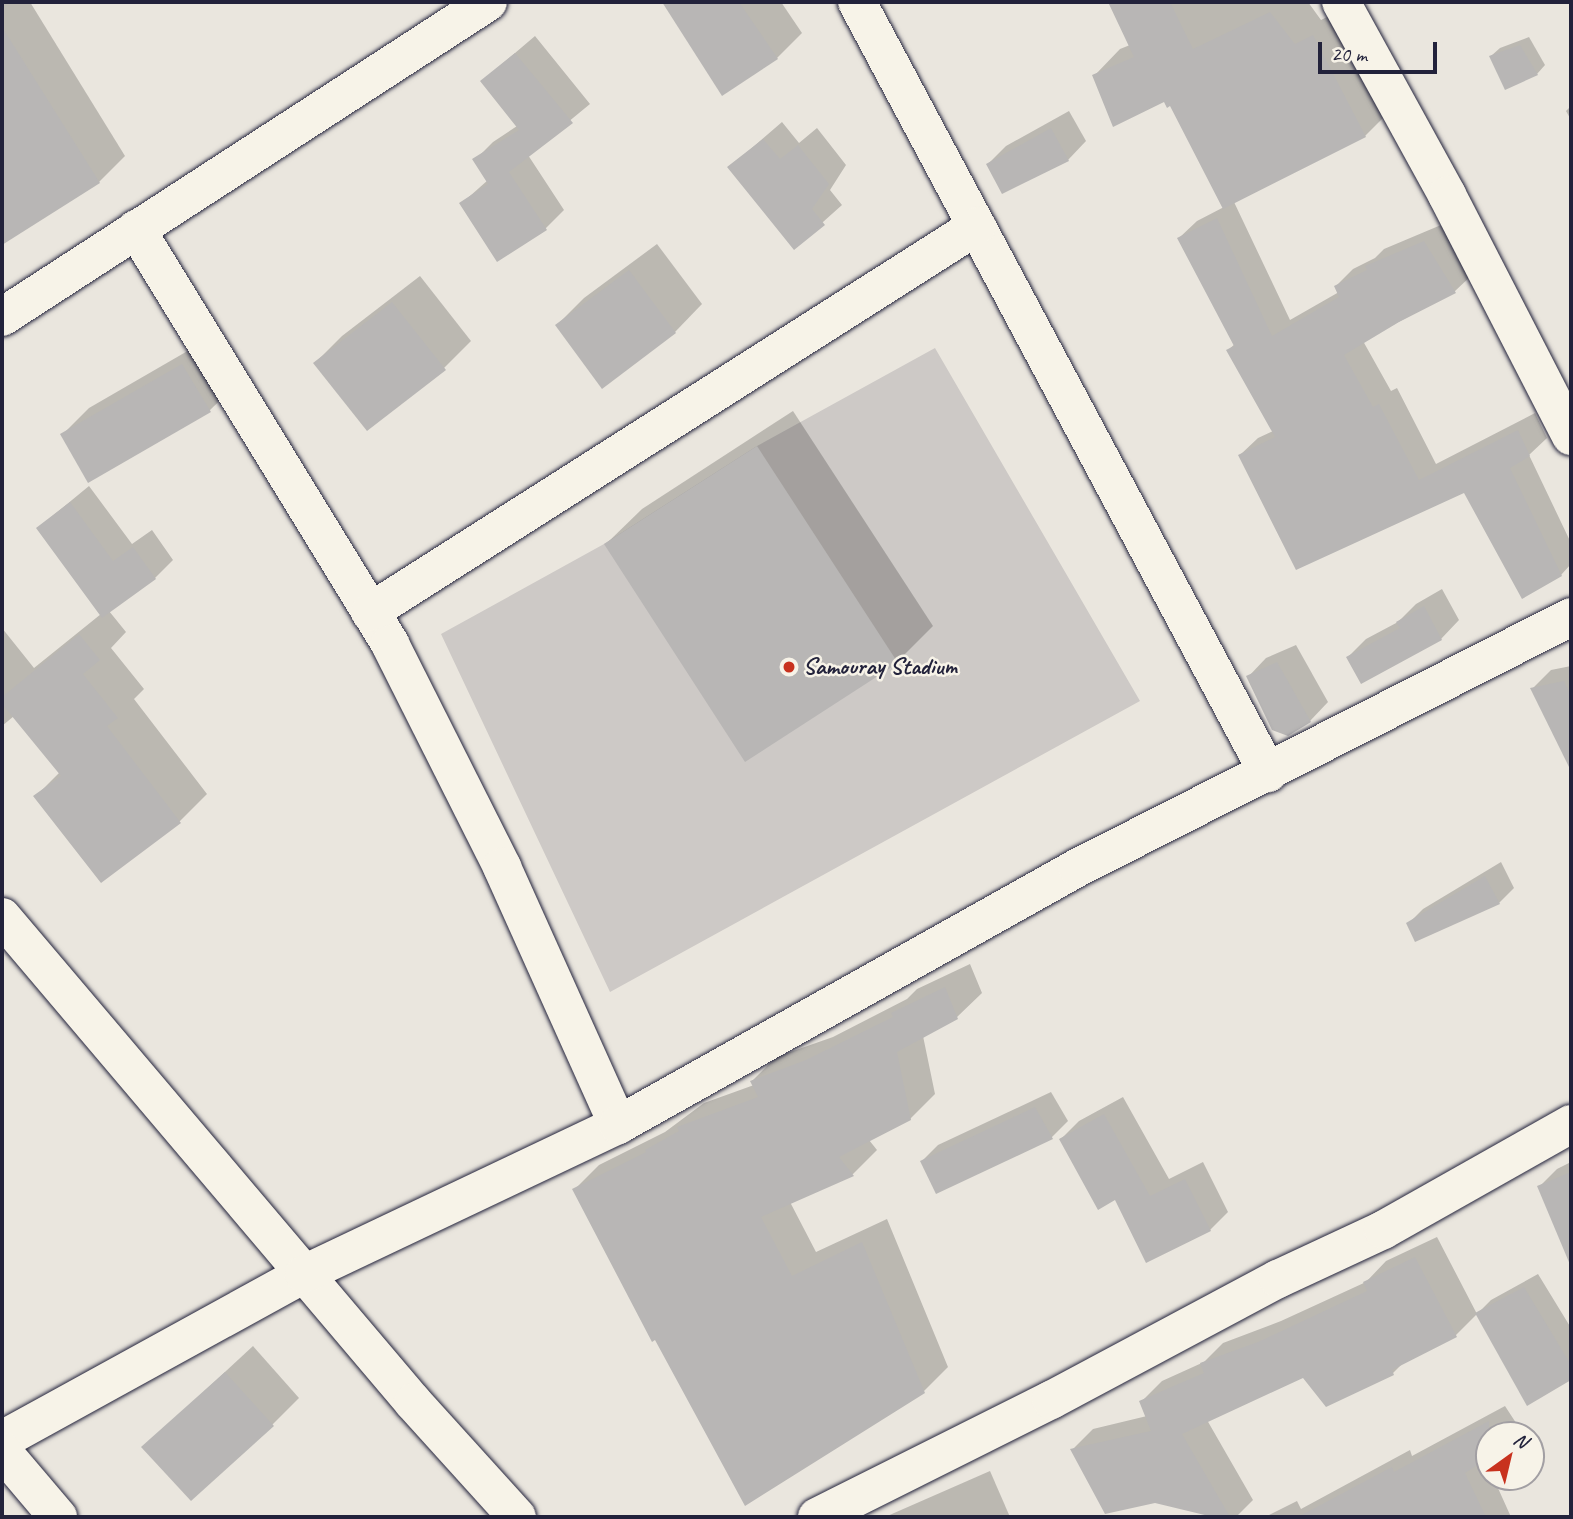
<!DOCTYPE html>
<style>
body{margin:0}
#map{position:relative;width:1573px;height:1519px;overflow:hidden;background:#eae6de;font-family:Caveat,sans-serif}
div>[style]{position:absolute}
.green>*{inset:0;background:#cdc9c6}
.shadow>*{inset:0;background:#0003}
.building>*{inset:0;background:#b8b6b5}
.roads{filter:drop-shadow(0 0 2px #22223b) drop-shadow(0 0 2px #22223b)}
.minor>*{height:38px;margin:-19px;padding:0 19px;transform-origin:19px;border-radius:19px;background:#f7f3e8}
.dots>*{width:19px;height:19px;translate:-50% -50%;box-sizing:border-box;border:4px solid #f7f3e8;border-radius:50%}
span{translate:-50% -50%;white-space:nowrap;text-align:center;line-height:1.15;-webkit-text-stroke:5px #f7f3e8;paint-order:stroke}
.poi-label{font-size:24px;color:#22223b;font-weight:700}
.left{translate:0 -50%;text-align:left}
.frame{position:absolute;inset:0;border:4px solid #22223b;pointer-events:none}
.north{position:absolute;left:1475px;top:1421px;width:70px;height:70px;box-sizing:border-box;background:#f7f3e8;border:2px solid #a29fa3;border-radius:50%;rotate:34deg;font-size:19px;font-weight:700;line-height:28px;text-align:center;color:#22223b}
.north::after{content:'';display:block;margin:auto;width:24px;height:32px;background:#c8321e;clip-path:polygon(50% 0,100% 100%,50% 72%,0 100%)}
.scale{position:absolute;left:1318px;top:42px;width:119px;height:32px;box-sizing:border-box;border:4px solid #22223b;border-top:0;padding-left:9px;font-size:21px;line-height:24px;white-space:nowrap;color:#22223b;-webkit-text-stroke:5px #f7f3e8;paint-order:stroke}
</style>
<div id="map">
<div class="green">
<i style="clip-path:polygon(935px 348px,1140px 701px,610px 992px,441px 634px,604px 544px,757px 446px)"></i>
</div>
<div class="shadow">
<i style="clip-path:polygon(2px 2px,30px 2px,125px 156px,99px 182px,7px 240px,2px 231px)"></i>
<i style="clip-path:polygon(664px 2px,781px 2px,802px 33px,777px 58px,698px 50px)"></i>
<i style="clip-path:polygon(1110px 2px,1308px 2px,1321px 20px,1339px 11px,1391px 110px,1365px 136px,1234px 202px,1290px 320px,1339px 292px,1336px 286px,1353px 269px,1375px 258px,1384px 249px,1441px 225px,1472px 275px,1454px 292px,1363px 341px,1391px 391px,1397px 388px,1436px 464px,1535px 413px,1547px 438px,1529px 455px,1571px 543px,1571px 564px,1561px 575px,1465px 491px,1240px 455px,1258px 438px,1273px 431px,1228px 350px,1235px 344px,1179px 238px,1197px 221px,1224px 207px,1170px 104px,1095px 75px,1120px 49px,1130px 45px)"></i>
<i style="clip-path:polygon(535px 36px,590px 104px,528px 155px,564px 210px,546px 228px,497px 260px,461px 204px,488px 180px,475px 160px,493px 142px,517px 126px,482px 81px)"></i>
<i style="clip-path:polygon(1529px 37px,1545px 65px,1537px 74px,1491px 56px,1500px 48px)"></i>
<i style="clip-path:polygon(1571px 106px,1571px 120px,1566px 111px)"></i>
<i style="clip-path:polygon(1069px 111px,1086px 141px,1068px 160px,988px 164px,1006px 146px)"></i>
<i style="clip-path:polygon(782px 122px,799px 143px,817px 128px,846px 165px,830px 190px,842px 205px,795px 247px,730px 167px)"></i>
<i style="clip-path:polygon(657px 244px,702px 304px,675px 332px,603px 386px,557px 325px,584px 298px)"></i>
<i style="clip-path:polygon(420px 276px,471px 341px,444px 368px,315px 363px,342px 336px)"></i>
<i style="clip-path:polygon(210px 338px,237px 384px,209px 411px,62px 435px,89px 408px)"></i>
<i style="clip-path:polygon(793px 411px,933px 626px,897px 662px,746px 760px,606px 544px,642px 509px)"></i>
<i style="clip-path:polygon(89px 486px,132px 544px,152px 530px,173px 560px,155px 578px,109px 611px,126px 632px,111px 648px,144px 689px,134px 699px,207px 794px,180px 821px,101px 881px,36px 796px,60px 772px,14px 716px,2px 726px,2px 628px,34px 668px,101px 614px,38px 528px)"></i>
<i style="clip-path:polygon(1442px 589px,1459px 620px,1441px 639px,1348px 657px,1366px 639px,1398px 622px,1416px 604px)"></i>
<i style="clip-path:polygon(1296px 645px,1328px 702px,1310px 721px,1248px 677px,1266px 658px)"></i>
<i style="clip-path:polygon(1571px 666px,1571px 766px,1533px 688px,1551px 670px)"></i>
<i style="clip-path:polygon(1501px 862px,1514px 888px,1499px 903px,1408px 924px,1423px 909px)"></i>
<i style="clip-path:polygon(970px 964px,982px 993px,957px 1017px,923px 1036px,935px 1094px,910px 1119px,869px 1140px,877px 1150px,853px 1174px,790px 1202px,816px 1252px,887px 1219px,948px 1367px,924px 1391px,574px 1190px,599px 1165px,665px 1132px,704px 1103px,754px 1085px,752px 1081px,776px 1057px,833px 1037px,907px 999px,917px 989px)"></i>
<i style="clip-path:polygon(1051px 1092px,1068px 1121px,1052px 1137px,922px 1161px,938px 1145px)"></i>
<i style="clip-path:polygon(1123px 1097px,1169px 1179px,1203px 1162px,1228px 1212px,1210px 1230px,1116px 1198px,1061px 1139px,1079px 1121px)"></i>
<i style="clip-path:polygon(1571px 1162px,1571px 1208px,1551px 1216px,1539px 1187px,1557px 1169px)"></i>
<i style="clip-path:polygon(1437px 1237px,1477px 1314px,1491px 1300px,1538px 1274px,1571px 1328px,1571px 1378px,1527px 1403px,1477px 1314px,1456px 1335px,1405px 1361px,1393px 1373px,1304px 1375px,1207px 1420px,1253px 1500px,1236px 1517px,1220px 1517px,1155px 1501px,1072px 1450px,1093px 1429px,1147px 1416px,1141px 1402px,1162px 1381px,1204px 1362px,1223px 1343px,1281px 1321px,1366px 1282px,1386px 1261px)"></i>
<i style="clip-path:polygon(253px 1346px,299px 1398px,272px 1425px,144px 1447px)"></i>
<i style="clip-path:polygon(1505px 1406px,1520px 1429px,1514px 1435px,1489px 1435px,1489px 1456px,1484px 1459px,1489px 1477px,1493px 1477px,1511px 1517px,1265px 1517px,1297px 1501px,1301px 1509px,1410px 1450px,1412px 1456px)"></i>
<i style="clip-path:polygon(990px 1471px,1010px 1517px,885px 1517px)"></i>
</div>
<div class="building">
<i style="clip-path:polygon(662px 2px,739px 2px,778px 59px,722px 96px)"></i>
<i style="clip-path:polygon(1108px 2px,1170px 2px,1193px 49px,1270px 12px,1295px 44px,1313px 35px,1366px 137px,1223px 209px,1170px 106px,1167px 108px,1164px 102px,1113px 127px,1092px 75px,1134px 57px)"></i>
<i style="clip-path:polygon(2px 27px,100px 183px,2px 245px)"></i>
<i style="clip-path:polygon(1520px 45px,1538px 75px,1505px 90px,1489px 56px)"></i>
<i style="clip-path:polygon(515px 53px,573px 123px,509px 172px,547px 230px,497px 262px,459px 203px,488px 184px,472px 159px,519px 130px,480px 81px)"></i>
<i style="clip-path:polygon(1051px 128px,1069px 161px,1002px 194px,986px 164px)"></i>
<i style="clip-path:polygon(763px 139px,780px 159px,798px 145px,829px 184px,812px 209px,825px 225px,794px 250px,727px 167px)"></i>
<i style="clip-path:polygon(1217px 218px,1272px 336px,1339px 297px,1334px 286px,1367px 270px,1365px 266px,1424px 241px,1456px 293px,1399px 322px,1344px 355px,1373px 407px,1379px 404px,1419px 480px,1518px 430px,1530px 456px,1510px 468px,1562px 576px,1522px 599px,1464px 493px,1296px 570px,1238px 455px,1275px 437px,1226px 350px,1234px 346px,1177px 238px)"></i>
<i style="clip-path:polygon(629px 270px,676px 333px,602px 389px,555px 325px)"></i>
<i style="clip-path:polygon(392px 302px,446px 370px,367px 431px,313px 363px)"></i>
<i style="clip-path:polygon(182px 364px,211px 412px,88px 483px,60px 434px)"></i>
<i style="clip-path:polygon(757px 446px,898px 663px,745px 762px,604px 544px)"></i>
<i style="clip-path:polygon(70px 502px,113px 561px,133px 547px,156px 579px,102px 618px,36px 528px)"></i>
<i style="clip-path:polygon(1424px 606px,1442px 640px,1361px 684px,1346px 657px,1400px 628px,1396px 622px)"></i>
<i style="clip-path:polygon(79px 634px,100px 660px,83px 674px,118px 718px,107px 726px,181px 823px,101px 883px,33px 796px,61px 776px,2px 704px,2px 697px)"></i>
<i style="clip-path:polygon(1277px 662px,1311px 722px,1288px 736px,1272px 730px,1246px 676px)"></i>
<i style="clip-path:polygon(1564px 681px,1571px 696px,1571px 771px,1530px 688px)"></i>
<i style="clip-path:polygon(1485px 876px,1500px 904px,1415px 942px,1406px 923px)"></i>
<i style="clip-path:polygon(945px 987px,958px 1019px,897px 1052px,911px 1120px,839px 1157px,854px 1176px,761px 1217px,792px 1276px,862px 1242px,925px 1393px,745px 1506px,655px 1340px,652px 1342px,572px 1189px,646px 1152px,645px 1150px,679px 1131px,677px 1127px,758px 1097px,750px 1081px,806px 1060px,893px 1017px,891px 1013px)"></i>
<i style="clip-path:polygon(1035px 1107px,1053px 1139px,936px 1194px,920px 1161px)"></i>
<i style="clip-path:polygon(1104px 1114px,1150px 1196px,1185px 1179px,1211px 1231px,1146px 1263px,1115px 1200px,1098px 1210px,1059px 1139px)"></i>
<i style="clip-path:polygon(1571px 1172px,1571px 1267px,1537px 1186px)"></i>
<i style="clip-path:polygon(1415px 1257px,1457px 1337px,1392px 1370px,1394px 1375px,1326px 1407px,1303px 1378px,1182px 1434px,1230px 1517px,1213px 1517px,1155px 1503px,1105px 1514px,1070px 1449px,1151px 1431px,1139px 1401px,1204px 1373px,1200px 1363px,1258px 1342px,1367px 1291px,1363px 1282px)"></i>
<i style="clip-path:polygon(1524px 1287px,1571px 1365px,1571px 1380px,1527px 1406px,1475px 1313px)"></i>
<i style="clip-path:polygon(225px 1372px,274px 1426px,191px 1501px,141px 1447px)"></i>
<i style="clip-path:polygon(1489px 1421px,1489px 1458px,1465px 1473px,1486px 1517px,1298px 1517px,1392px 1467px,1394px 1472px)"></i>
</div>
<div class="roads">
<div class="minor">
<i style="left:857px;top:2px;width:874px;rotate:61.94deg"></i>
<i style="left:1341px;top:2px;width:220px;rotate:61.2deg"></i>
<i style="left:1447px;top:195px;width:271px;rotate:62.8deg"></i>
<i style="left:136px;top:229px;width:487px;rotate:58.5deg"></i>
<i style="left:390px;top:644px;width:250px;rotate:63.3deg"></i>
<i style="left:502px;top:867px;width:283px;rotate:65.8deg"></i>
<i style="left:2px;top:317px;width:579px;rotate:-32.95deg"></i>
<i style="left:370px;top:612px;width:719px;rotate:-32.45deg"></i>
<i style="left:2px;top:917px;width:636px;rotate:49.72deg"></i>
<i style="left:413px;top:1402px;width:155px;rotate:47.9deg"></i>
<i style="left:2px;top:1440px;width:345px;rotate:-28.8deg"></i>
<i style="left:304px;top:1274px;width:348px;rotate:-25.4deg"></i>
<i style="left:618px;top:1125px;width:526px;rotate:-29.25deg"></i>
<i style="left:1077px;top:868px;width:554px;rotate:-26.93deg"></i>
<i style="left:2px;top:1451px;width:87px;rotate:49.7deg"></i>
<i style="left:817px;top:1517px;width:262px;rotate:-26.6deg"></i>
<i style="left:1051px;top:1400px;width:257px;rotate:-28.1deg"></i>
<i style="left:1278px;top:1279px;width:116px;rotate:-25deg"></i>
<i style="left:1383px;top:1230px;width:216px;rotate:-29.4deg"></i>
</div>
</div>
<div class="dots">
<i style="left:789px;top:667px;background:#c8321e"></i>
</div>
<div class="poi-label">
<span class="left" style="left:803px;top:667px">Samouray Stadium</span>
</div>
<div class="frame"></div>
<div class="north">N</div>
<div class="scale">20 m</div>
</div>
